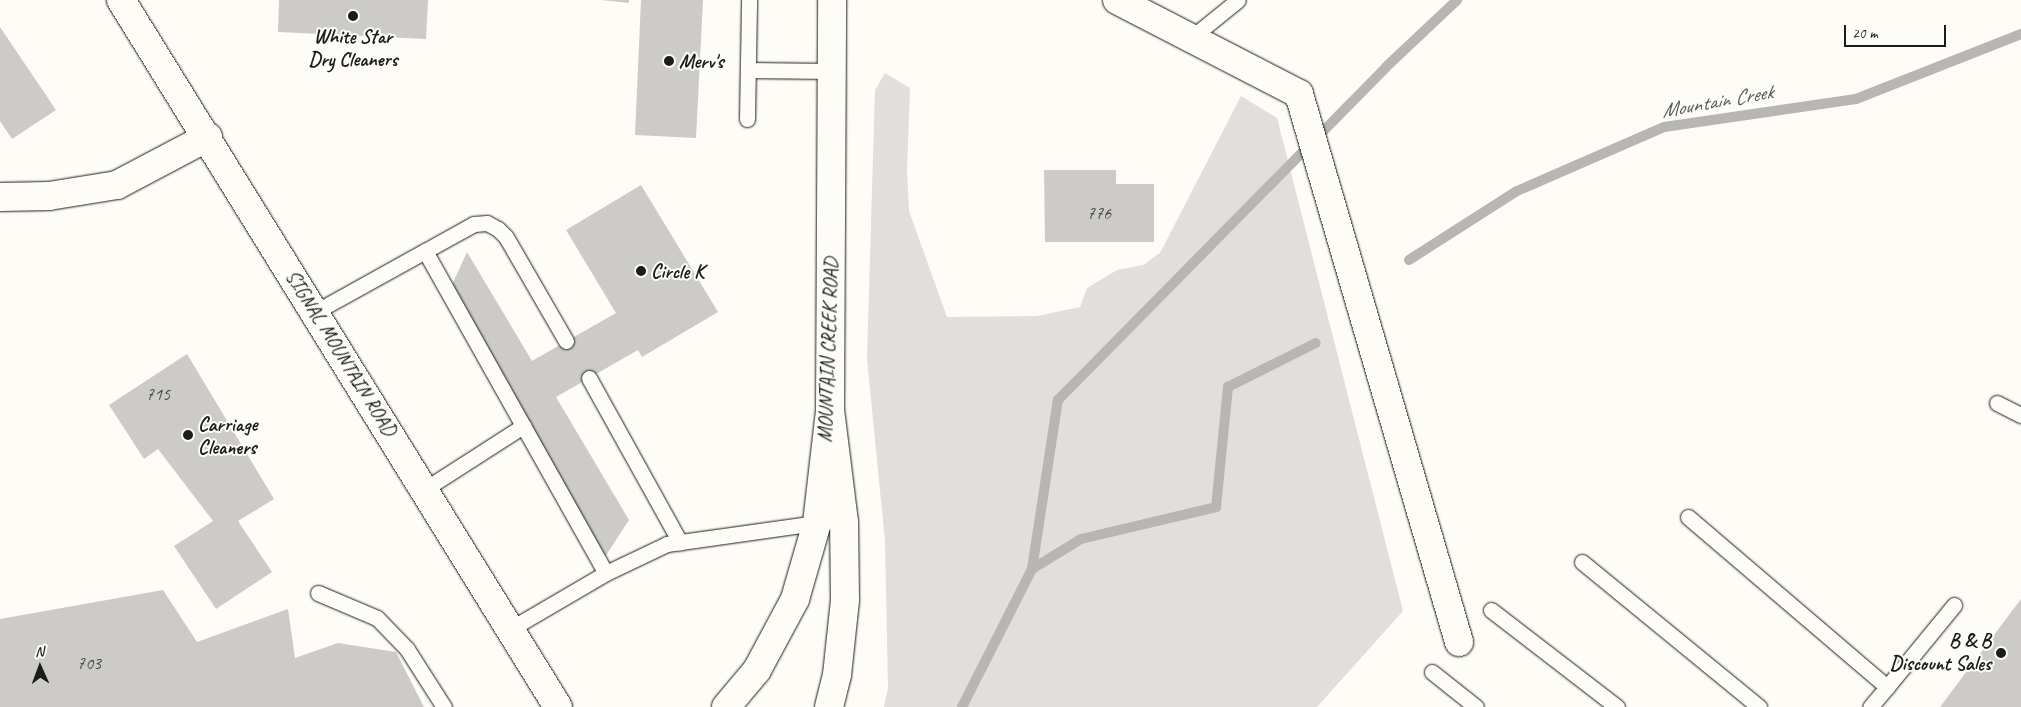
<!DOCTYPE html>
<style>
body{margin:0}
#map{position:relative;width:2021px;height:707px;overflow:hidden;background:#fdfcf7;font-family:Caveat,sans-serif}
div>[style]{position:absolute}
.green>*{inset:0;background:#e0dfdb}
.stream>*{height:10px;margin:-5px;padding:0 5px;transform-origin:5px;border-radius:5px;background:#b7b6b2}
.building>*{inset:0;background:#cccbc8}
.roads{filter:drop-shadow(0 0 1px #1c1c1c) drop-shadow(0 0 1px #1c1c1c)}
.service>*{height:15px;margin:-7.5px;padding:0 7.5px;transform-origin:7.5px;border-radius:7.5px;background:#fdfcf7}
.minor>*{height:28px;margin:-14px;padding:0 14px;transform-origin:14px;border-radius:14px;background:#fdfcf7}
.secondary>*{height:28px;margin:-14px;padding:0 14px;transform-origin:14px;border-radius:14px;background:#fdfcf7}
.primary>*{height:28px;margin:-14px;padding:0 14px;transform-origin:14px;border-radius:14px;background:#fdfcf7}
.dots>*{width:14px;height:14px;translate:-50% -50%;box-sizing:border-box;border:2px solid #fdfcf7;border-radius:50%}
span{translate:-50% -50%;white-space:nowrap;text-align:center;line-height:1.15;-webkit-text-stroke:4px #fdfcf7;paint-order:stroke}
.number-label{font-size:18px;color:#484847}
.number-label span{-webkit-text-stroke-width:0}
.poi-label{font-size:20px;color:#1c1c1c;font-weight:700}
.left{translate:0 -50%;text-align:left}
.right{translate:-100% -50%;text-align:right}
.street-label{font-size:20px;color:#1c1c1c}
.water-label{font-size:21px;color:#5a5a58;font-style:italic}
.north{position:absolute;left:15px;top:642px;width:50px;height:50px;-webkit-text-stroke:4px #fdfcf7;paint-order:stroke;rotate:358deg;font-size:14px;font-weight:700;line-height:20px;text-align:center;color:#1c1c1c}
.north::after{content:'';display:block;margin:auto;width:18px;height:22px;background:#1c1c1c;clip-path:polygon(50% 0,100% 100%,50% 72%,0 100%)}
.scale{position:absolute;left:1844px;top:25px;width:102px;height:22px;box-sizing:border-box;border:2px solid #1c1c1c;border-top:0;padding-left:6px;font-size:15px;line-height:18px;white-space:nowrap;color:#1c1c1c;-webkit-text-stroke:4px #fdfcf7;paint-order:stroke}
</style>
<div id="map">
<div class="green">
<i style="clip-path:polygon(885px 73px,910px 88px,907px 170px,909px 211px,947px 317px,1037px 316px,1080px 307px,1087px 288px,1117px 270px,1143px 265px,1160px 253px,1241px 96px,1277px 118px,1403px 611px,1317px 707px,884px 707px,888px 688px,885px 541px,867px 359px,875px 90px)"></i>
</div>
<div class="stream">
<i style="left:1409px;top:260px;width:128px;rotate:-32.6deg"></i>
<i style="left:1517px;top:191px;width:160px;rotate:-23.5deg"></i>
<i style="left:1664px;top:127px;width:194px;rotate:-8.3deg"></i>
<i style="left:1856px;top:99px;width:177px;rotate:-21.5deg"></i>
<i style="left:1032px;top:569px;width:57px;rotate:-31.5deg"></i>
<i style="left:1081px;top:539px;width:139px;rotate:-13.3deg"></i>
<i style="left:1216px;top:507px;width:121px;rotate:-84.3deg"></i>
<i style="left:1228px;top:387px;width:98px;rotate:-26.6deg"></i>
<i style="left:962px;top:707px;width:155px;rotate:-63.1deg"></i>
<i style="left:1032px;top:569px;width:171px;rotate:-81.3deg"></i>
<i style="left:1058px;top:400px;width:467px;rotate:-45.4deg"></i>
<i style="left:1386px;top:67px;width:98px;rotate:-43.3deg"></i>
</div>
<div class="building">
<i style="clip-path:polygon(279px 0,428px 0,426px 39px,278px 32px)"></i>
<i style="clip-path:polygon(601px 0,629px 0,629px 3px)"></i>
<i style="clip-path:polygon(641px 0,703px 0,696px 138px,635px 135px)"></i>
<i style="clip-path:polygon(0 27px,56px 110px,12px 139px,0 121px)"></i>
<i style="clip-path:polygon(1044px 170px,1116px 170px,1116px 184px,1154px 184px,1154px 242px,1045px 242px)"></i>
<i style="clip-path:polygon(641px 185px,718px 312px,642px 357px,638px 350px,556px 397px,629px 520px,605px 557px,452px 285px,467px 252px,532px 361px,616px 313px,566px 230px)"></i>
<i style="clip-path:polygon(187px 354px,274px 499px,238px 521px,272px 572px,216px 609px,174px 546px,213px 521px,158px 449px,144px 459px,109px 405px)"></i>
<i style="clip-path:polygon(163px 590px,197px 642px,288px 609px,295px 658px,338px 643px,396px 652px,424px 707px,0 707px,0 619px)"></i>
<i style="clip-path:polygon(2021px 599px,2021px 707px,1940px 707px)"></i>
</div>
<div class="roads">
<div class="service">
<i style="left:1191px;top:38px;width:60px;rotate:-39deg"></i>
<i style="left:748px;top:70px;width:84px;rotate:0.7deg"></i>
<i style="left:747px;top:119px;width:119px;rotate:-89deg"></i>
<i style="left:425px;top:251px;width:56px;rotate:-28.9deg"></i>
<i style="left:474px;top:224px;width:13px;rotate:-4deg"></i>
<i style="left:487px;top:223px;width:13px;rotate:29deg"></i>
<i style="left:498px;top:229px;width:11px;rotate:45deg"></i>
<i style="left:506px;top:237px;width:120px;rotate:60deg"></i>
<i style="left:315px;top:312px;width:126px;rotate:-29deg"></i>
<i style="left:425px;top:251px;width:369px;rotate:60.7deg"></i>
<i style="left:606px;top:573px;width:111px;rotate:149.7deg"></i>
<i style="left:589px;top:378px;width:188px;rotate:61deg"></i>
<i style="left:1997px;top:403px;width:27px;rotate:27deg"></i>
<i style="left:425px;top:489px;width:117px;rotate:-32.7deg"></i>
<i style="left:1688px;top:517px;width:262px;rotate:40.5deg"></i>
<i style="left:1887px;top:687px;width:26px;rotate:130deg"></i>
<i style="left:1582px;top:562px;width:229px;rotate:39.3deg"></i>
<i style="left:606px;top:573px;width:68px;rotate:-25.4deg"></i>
<i style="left:667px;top:544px;width:151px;rotate:-8deg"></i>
<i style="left:318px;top:593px;width:64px;rotate:23deg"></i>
<i style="left:377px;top:618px;width:43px;rotate:45.9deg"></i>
<i style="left:407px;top:649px;width:69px;rotate:57.5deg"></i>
<i style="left:1491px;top:610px;width:159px;rotate:37.6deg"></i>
<i style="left:1432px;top:672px;width:56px;rotate:38.5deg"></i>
<i style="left:1887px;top:687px;width:106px;rotate:-50.7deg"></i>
</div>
<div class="minor">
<i style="left:1117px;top:0;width:205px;rotate:27.3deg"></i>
<i style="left:1299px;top:94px;width:571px;rotate:73.72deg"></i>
<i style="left:0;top:197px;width:49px;rotate:-1.2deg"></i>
<i style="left:49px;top:196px;width:69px;rotate:-9.2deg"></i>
<i style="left:117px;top:185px;width:103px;rotate:-27.8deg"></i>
</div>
<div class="secondary">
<i style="left:726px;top:707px;width:48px;rotate:-50deg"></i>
<i style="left:757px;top:670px;width:81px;rotate:-61.8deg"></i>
<i style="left:795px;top:599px;width:79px;rotate:-73.9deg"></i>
<i style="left:817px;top:523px;width:114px;rotate:-83.4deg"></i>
<i style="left:830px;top:410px;width:410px;rotate:-89.7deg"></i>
</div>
<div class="primary">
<i style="left:121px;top:0;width:831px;rotate:58.28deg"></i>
<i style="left:829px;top:707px;width:33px;rotate:-76deg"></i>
<i style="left:837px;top:675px;width:75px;rotate:-83.9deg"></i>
<i style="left:845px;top:600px;width:78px;rotate:-90.7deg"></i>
<i style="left:844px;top:522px;width:113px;rotate:-97.1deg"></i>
</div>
</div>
<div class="dots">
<i style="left:353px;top:16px;background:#1c1c1c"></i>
<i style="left:669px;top:61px;background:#1c1c1c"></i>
<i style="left:641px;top:271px;background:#1c1c1c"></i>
<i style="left:188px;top:435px;background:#1c1c1c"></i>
<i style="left:2001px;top:653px;background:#1c1c1c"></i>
</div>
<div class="number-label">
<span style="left:1099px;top:213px">776</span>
<span style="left:158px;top:394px">715</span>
<span style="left:89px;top:663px">703</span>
</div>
<div class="poi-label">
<span style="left:353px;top:48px">White Star<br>Dry Cleaners</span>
<span class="left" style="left:679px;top:61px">Merv's</span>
<span class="left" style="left:651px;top:271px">Circle K</span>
<span class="left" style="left:198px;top:436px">Carriage<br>Cleaners</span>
<span class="right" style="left:1991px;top:652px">B &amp; B<br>Discount Sales</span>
</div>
<div class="street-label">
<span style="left:828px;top:350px;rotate:-88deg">MOUNTAIN CREEK ROAD</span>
<span style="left:341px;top:353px;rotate:58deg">SIGNAL MOUNTAIN ROAD</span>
</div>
<div class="water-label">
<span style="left:1717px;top:101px;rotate:-10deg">Mountain Creek</span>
</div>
<div class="north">N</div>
<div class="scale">20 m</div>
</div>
